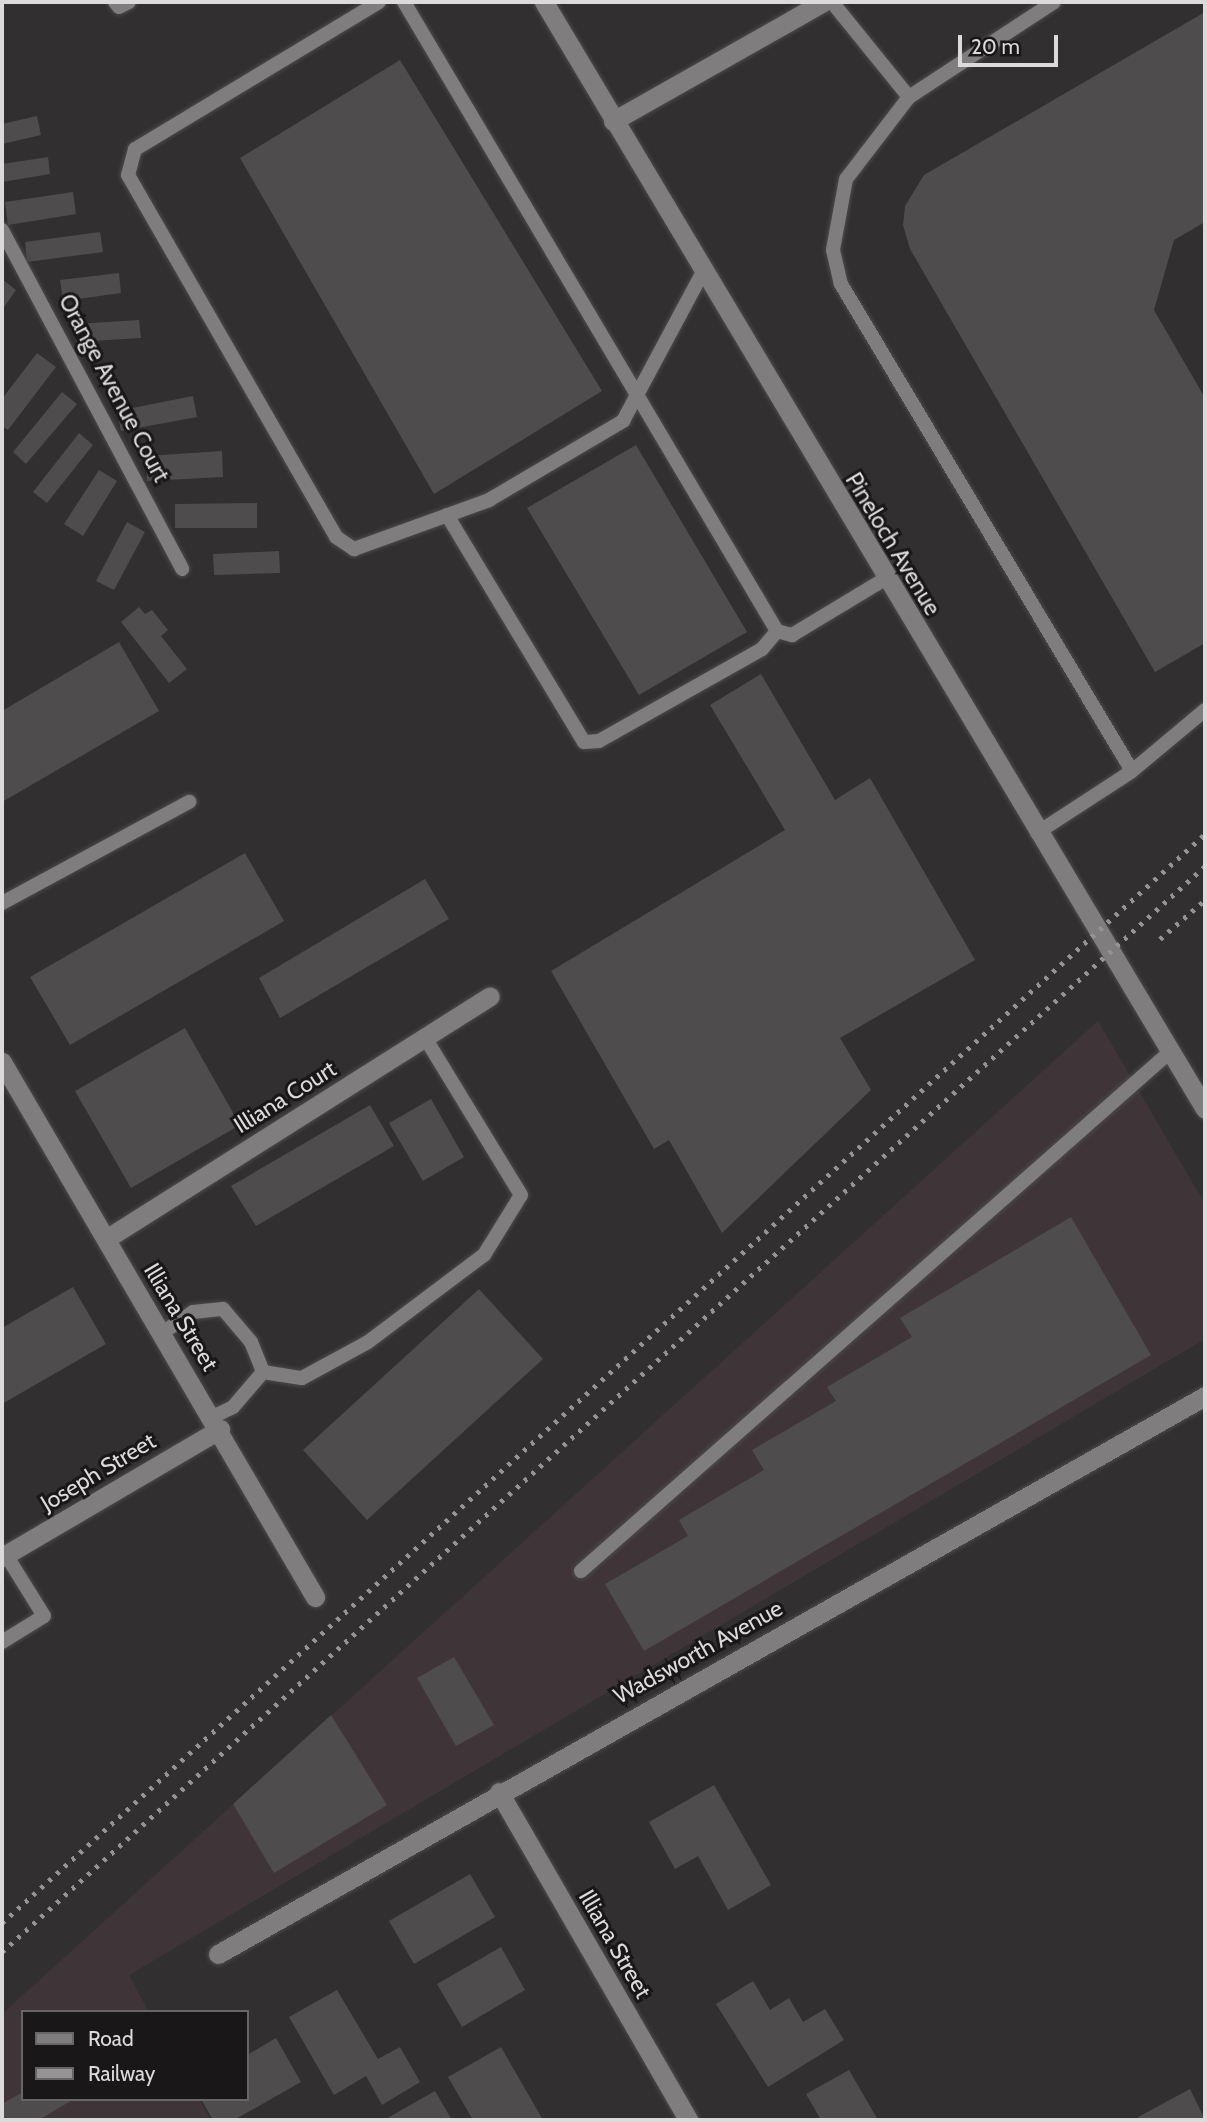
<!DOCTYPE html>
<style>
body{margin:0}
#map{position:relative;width:1207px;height:2122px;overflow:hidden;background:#312f2f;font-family:Cabin,sans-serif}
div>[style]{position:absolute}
.built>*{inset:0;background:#3f3538}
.building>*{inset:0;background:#4f4c4d}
.roads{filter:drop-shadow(0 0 2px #4c4a4a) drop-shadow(0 0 2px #4c4a4a)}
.service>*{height:14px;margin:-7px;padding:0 7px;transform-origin:7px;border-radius:7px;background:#807d7e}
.minor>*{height:19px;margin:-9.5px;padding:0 9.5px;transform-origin:9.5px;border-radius:9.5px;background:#807d7e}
.rail>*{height:5px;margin-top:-2.5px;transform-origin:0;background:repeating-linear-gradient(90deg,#959393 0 3.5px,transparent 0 10.5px)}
span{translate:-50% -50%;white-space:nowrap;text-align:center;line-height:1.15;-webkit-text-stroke:6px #191718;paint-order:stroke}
.street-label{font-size:23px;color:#dcdada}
.frame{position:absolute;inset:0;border:4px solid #dcdada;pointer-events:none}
.legend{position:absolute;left:21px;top:2010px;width:228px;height:91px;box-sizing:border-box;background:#191718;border:2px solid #676566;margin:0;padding:9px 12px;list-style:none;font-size:21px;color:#dcdada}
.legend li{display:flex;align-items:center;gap:14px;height:35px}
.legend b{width:35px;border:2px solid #676566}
.scale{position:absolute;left:958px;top:35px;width:100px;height:32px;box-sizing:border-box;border:4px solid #dcdada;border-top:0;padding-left:9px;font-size:21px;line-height:24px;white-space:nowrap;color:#dcdada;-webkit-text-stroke:5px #191718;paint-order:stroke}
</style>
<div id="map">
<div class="built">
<i style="clip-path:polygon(1098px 1021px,1205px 1204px,1205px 1339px,129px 1975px,149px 2012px,23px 2012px,23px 2099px,199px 2099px,211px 2120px,2px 2120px,2px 2014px)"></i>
</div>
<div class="building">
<i style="clip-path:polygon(1205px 12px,1205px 222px,1174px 240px,1154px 310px,1205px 398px,1205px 643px,1155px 672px,910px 249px,903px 225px,905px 206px,924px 175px)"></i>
<i style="clip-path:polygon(400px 60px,602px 391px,434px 494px,240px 158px)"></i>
<i style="clip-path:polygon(37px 116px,41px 135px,2px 144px,2px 124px)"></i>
<i style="clip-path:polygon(48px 157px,50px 174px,2px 182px,2px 164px)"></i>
<i style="clip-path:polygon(73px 192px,76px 214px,8px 225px,5px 202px)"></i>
<i style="clip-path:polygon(100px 232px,103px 252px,27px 262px,25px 242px)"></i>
<i style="clip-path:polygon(119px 273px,121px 293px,63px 301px,60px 280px)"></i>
<i style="clip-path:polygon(2px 279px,16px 290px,2px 310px)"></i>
<i style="clip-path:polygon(139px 320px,141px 338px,76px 342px,75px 324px)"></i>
<i style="clip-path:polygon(37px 353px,56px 367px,8px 430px,2px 426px,2px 399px)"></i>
<i style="clip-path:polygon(62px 392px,77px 404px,26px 464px,13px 452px)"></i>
<i style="clip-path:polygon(193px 396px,197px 417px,121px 431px,117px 411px)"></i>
<i style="clip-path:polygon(79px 433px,93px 445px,47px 503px,33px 492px)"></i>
<i style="clip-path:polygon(636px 445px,747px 632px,639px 695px,527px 508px)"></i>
<i style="clip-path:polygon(222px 451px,223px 477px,147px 481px,146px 456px)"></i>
<i style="clip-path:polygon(99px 470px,117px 481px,83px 536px,64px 524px)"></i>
<i style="clip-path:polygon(257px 503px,257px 528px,175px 528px,175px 504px)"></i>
<i style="clip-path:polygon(127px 522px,145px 532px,114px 590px,96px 581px)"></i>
<i style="clip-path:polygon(279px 551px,280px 573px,214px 575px,213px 554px)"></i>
<i style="clip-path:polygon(139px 607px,145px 614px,152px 610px,168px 630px,161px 636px,187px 669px,169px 683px,121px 622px)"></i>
<i style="clip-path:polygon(119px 642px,159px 711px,2px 802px,2px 711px)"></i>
<i style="clip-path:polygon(761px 674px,835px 800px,870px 778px,975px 960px,840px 1038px,871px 1090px,722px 1233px,669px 1140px,654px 1149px,551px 971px,785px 830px,710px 705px)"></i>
<i style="clip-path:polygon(245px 853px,284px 921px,70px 1045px,30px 977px)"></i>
<i style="clip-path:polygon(425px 879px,449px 919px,280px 1018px,259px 978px)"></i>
<i style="clip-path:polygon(185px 1028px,240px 1125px,131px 1188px,75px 1091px)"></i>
<i style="clip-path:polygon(431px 1099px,464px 1157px,423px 1181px,389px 1123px)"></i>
<i style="clip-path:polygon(370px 1105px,394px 1146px,256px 1226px,231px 1186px)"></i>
<i style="clip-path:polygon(1071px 1217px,1151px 1355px,644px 1651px,605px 1584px,688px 1536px,679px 1520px,764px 1470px,752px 1450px,836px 1401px,827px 1387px,912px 1337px,900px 1318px)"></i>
<i style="clip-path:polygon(73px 1287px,106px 1344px,2px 1404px,2px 1328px)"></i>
<i style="clip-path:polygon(479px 1289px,543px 1359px,367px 1520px,303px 1450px)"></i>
<i style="clip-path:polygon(454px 1657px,494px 1725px,456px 1746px,417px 1678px)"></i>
<i style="clip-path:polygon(331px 1715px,387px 1805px,274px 1873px,233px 1804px)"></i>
<i style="clip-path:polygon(714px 1785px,771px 1885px,728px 1910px,698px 1856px,675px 1869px,649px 1822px)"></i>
<i style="clip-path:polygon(470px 1874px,495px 1917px,414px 1964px,389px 1921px)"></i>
<i style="clip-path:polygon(501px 1947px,525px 1990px,462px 2027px,437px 1984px)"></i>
<i style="clip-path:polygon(753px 1981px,770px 2010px,789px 1998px,803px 2022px,825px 2009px,844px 2040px,768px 2087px,716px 2004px)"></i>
<i style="clip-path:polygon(337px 1990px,378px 2059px,400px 2047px,420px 2082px,382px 2105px,366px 2076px,334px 2095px,289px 2017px)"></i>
<i style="clip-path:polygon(276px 2038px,301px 2082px,234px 2120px,213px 2120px,201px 2099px,247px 2099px,247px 2055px)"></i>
<i style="clip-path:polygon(501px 2047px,543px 2120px,473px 2120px,448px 2077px)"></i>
<i style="clip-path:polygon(849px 2070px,878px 2120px,821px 2120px,806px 2094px)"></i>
<i style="clip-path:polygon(1190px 2089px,1205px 2120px,1140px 2120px,1138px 2117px)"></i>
<i style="clip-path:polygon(435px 2091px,452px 2120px,384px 2120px)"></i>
<i style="clip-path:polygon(23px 2092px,23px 2099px,74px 2099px,39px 2120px,2px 2120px,2px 2104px)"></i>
</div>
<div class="roads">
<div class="service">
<i style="left:115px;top:2px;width:6px;rotate:51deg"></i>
<i style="left:119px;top:7px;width:11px;rotate:-27deg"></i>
<i style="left:379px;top:2px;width:285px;rotate:148.9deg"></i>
<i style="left:135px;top:149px;width:27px;rotate:105deg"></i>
<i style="left:128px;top:175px;width:418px;rotate:60.1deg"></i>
<i style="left:336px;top:537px;width:22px;rotate:34deg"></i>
<i style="left:354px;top:549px;width:144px;rotate:-19.9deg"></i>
<i style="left:489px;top:500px;width:156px;rotate:-30.5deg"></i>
<i style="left:623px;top:421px;width:169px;rotate:-61.8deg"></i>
<i style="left:404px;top:2px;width:731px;rotate:59.33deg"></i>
<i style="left:777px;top:631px;width:16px;rotate:15deg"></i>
<i style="left:792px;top:635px;width:109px;rotate:-31.1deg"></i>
<i style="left:832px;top:2px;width:122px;rotate:51deg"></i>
<i style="left:909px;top:97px;width:103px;rotate:127.5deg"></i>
<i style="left:846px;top:179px;width:72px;rotate:100.4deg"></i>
<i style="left:833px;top:250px;width:35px;rotate:77deg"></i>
<i style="left:841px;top:284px;width:567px;rotate:59.14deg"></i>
<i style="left:909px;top:97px;width:173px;rotate:-33.2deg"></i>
<i style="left:2px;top:230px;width:384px;rotate:62deg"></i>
<i style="left:447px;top:515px;width:265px;rotate:58.9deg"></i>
<i style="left:584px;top:742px;width:15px;rotate:-4deg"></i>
<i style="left:599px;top:741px;width:187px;rotate:-29.4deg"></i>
<i style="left:762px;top:649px;width:23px;rotate:-50deg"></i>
<i style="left:1037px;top:833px;width:113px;rotate:-33.1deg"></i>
<i style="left:1132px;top:771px;width:95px;rotate:-39.9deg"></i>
<i style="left:2px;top:903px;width:213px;rotate:-28.4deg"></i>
<i style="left:162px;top:1333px;width:37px;rotate:-34deg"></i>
<i style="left:193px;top:1312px;width:30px;rotate:-6deg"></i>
<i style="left:223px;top:1309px;width:43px;rotate:49.7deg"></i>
<i style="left:251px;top:1342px;width:32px;rotate:68deg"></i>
<i style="left:263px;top:1372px;width:39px;rotate:9deg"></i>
<i style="left:302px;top:1378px;width:75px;rotate:-28.6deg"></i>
<i style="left:368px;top:1342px;width:145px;rotate:-36.9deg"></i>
<i style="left:484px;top:1255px;width:70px;rotate:-58.3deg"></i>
<i style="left:521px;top:1195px;width:184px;rotate:-121.4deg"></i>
<i style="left:212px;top:1417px;width:23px;rotate:-25deg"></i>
<i style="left:233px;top:1407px;width:46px;rotate:-49.4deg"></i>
<i style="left:581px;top:1571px;width:786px;rotate:-41.39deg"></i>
<i style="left:2px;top:1642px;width:49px;rotate:-31.8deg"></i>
<i style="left:44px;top:1616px;width:72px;rotate:-121.9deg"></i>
</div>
<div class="minor">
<i style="left:544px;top:2px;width:1289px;rotate:59.16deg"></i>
<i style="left:613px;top:121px;width:241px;rotate:-29.5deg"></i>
<i style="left:2px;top:1062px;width:620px;rotate:59.67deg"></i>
<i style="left:106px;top:1239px;width:454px;rotate:-32.3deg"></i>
<i style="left:2px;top:1557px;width:253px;rotate:-30.4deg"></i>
<i style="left:499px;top:1792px;width:379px;rotate:60deg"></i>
<i style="left:218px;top:1954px;width:1134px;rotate:-29.48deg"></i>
</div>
</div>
<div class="rail">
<i style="left:1160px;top:939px;width:60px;rotate:-40.9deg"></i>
<i style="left:2px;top:1923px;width:1623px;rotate:-42.15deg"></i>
<i style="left:2px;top:1952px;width:1621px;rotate:-42.07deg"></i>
</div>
<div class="street-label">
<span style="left:114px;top:388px;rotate:62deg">Orange Avenue Court</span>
<span style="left:893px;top:544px;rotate:59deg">Pineloch Avenue</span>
<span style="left:285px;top:1097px;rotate:-32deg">Illiana Court</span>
<span style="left:181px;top:1317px;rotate:59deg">Illiana Street</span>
<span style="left:98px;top:1472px;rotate:-31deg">Joseph Street</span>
<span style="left:698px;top:1652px;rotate:-29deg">Wadsworth Avenue</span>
<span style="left:615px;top:1944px;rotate:60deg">Illiana Street</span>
</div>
<div class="frame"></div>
<ul class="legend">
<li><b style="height:9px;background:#807d7e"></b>Road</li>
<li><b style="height:9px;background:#959393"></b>Railway</li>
</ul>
<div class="scale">20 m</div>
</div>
